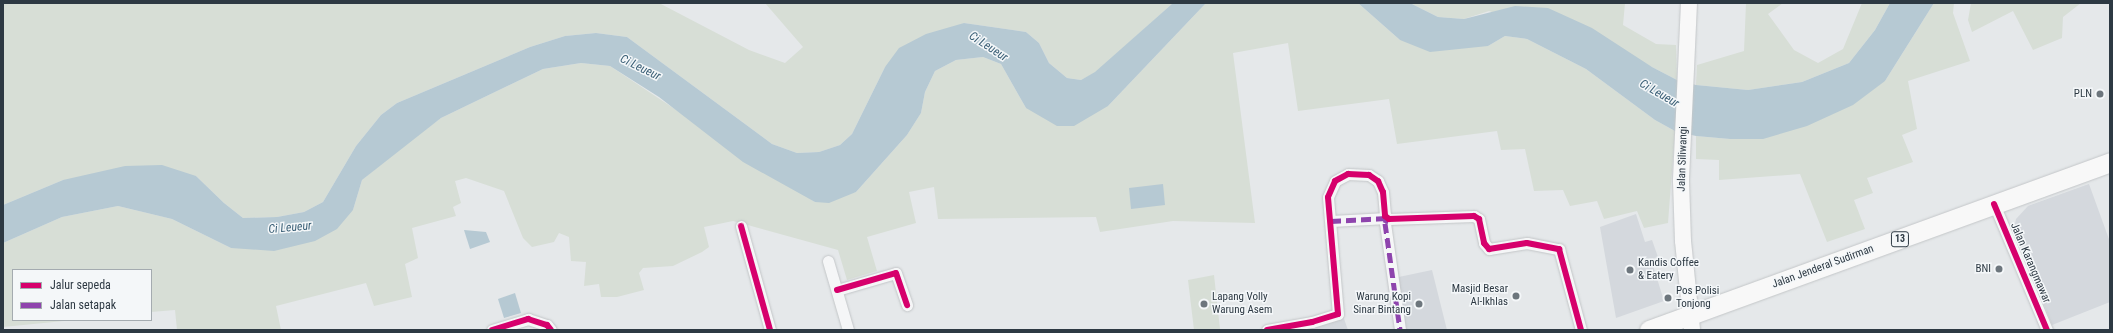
<!DOCTYPE html>
<style>
body{margin:0}
#map{position:relative;width:2113px;height:333px;overflow:hidden;background:#e5e8ea;font-family:"Roboto Condensed",sans-serif}
div>[style]{position:absolute}
.built>*{inset:0;background:#d4d8dd}
.green>*{inset:0;background:#d7ded6}
.water>*{inset:0;background:#b6c9d3}
.roads{filter:drop-shadow(0 0 1px #c3c6c8) drop-shadow(0 0 1px #c3c6c8)}
.minor>*{height:11px;margin:-5.5px;padding:0 5.5px;transform-origin:5.5px;border-radius:5.5px;background:#f5f6f7}
.secondary>*{height:16px;margin:-8px;padding:0 8px;transform-origin:8px;border-radius:8px;background:#f8f8f8}
.trunk>*{height:19px;margin:-9.5px;padding:0 9.5px;transform-origin:9.5px;border-radius:9.5px;background:#f8f8f8}
.quiet>*{height:5px;margin-top:-2.5px;transform-origin:0;background:repeating-linear-gradient(90deg,#8e44ad 0 10px,transparent 0 15px)}
.cycleway>*{height:6px;margin:-3px;padding:0 3px;transform-origin:3px;border-radius:3px;background:#d6006c}
.dots>*{width:11px;height:11px;translate:-50% -50%;box-sizing:border-box;border:2px solid #f4f7f9;border-radius:50%}
span{translate:-50% -50%;white-space:nowrap;text-align:center;line-height:1.15;-webkit-text-stroke:3px #f4f7f9;paint-order:stroke}
.shield-label span{padding:1px 3px;background:#f4f7f9;border:1px solid;border-radius:3px;-webkit-text-stroke-width:0}
.shield-label{font-size:10px;color:#2d3943;font-weight:700}
.poi-label{font-size:11px;color:#2d3943}
.right{translate:-100% -50%;text-align:right}
.left{translate:0 -50%;text-align:left}
.street-label{font-size:11px;color:#2d3943}
.water-label{font-size:12px;color:#395e75;font-style:italic}
.frame{position:absolute;inset:0;border:4px solid #2d3943;pointer-events:none}
.legend{position:absolute;left:12px;top:269px;width:140px;height:52px;box-sizing:border-box;background:#f4f7f9;border:1px solid #a4abb0;margin:0;padding:5px 7px;list-style:none;font-size:12px;color:#2d3943}
.legend li{display:flex;align-items:center;gap:8px;height:20px}
.legend b{width:20px;border:1px solid #a4abb0}
</style>
<div id="map">
<div class="built">
<i style="clip-path:polygon(2089px 184px,2110px 242px,2110px 302px,2052px 325px,2014px 228px,2016px 219px,2028px 206px)"></i>
<i style="clip-path:polygon(1636px 214px,1645px 242px,1652px 240px,1658px 257px,1651px 259px,1664px 301px,1616px 318px,1600px 227px)"></i>
<i style="clip-path:polygon(1432px 270px,1447px 330px,1401px 330px,1394px 278px)"></i>
<i style="clip-path:polygon(1343px 316px,1348px 330px,1300px 330px)"></i>
</div>
<div class="green">
<i style="clip-path:polygon(3px 3px,659px 3px,749px 50px,785px 63px,803px 47px,765px 3px,1173px 3px,1095px 73px,1081px 80px,1067px 78px,1049px 63px,1039px 43px,1026px 32px,964px 23px,885px 67px,852px 134px,840px 145px,819px 152px,797px 153px,772px 144px,627px 37px,596px 33px,565px 36px,530px 47px,397px 103px,381px 115px,356px 146px,323px 202px,304px 212px,277px 217px,243px 218px,224px 203px,196px 176px,63px 180px,3px 205px)"></i>
<i style="clip-path:polygon(1206px 3px,1358px 3px,1400px 40px,1488px 46px,1505px 36px,1527px 39px,1586px 69px,1655px 120px,1675px 131px,1668px 223px,1644px 228px,1637px 211px,1604px 219px,1597px 201px,1570px 206px,1563px 190px,1534px 191px,1525px 149px,1501px 150px,1497px 131px,1397px 144px,1389px 99px,1298px 111px,1288px 43px,1233px 53px,1255px 223px,1173px 221px,1100px 232px,1096px 217px,938px 219px,934px 187px,909px 192px,916px 223px,867px 237px,877px 271px,847px 280px,838px 250px,733px 221px,704px 227px,709px 247px,702px 252px,673px 266px,643px 268px,639px 273px,644px 290px,617px 297px,601px 297px,599px 284px,584px 286px,586px 262px,571px 261px,569px 237px,559px 233px,554px 242px,532px 247px,523px 238px,504px 191px,466px 178px,455px 181px,461px 203px,453px 207px,456px 216px,412px 228px,418px 258px,405px 264px,412px 297px,374px 306px,366px 283px,276px 306px,281px 330px,177px 330px,175px 310px,151px 312px,151px 270px,13px 270px,13px 320px,74px 320px,3px 327px,3px 243px,62px 217px,118px 206px,172px 219px,231px 248px,353px 210px,362px 180px,402px 147px,441px 118px,543px 69px,581px 63px,610px 66px,815px 202px,856px 192px,907px 135px,921px 113px,925px 92px,935px 71px,956px 60px,983px 57px,1001px 64px,1026px 108px,1108px 106px)"></i>
<i style="clip-path:polygon(1410px 3px,1625px 3px,1623px 25px,1656px 44px,1676px 45px,1677px 80px,1652px 67px,1489px 11px,1464px 19px,1438px 17px)"></i>
<i style="clip-path:polygon(1746px 3px,1783px 3px,1768px 14px,1794px 50px,1818px 63px,1843px 49px,1862px 3px,1890px 3px,1875px 30px,1849px 63px,1802px 82px,1748px 90px,1696px 85px,1697px 65px,1744px 51px)"></i>
<i style="clip-path:polygon(1934px 3px,1954px 3px,1953px 13px,1970px 61px,1908px 81px,1917px 129px,1902px 135px,1913px 162px,1867px 178px,1873px 193px,1854px 200px,1865px 229px,1827px 242px,1800px 174px,1719px 180px,1719px 160px,1696px 159px,1696px 136px,1730px 139px,1885px 81px)"></i>
<i style="clip-path:polygon(1971px 3px,2081px 3px,2063px 17px,2062px 38px,2033px 50px,2013px 11px,1972px 32px,1968px 20px)"></i>
<i style="clip-path:polygon(1214px 275px,1220px 329px,1194px 330px,1188px 280px)"></i>
</div>
<div class="water">
<i style="clip-path:polygon(1173px 3px,1206px 3px,1108px 106px,1074px 126px,1057px 126px,1026px 108px,1001px 64px,983px 57px,956px 60px,935px 71px,925px 92px,921px 113px,907px 135px,856px 192px,829px 203px,815px 202px,743px 162px,659px 97px,610px 66px,581px 63px,543px 69px,441px 118px,362px 180px,353px 210px,337px 229px,315px 241px,274px 251px,231px 248px,172px 219px,118px 206px,62px 217px,3px 243px,3px 205px,63px 180px,125px 166px,162px 165px,196px 176px,224px 203px,243px 218px,277px 217px,304px 212px,323px 202px,356px 146px,381px 115px,397px 103px,530px 47px,565px 36px,596px 33px,627px 37px,772px 144px,797px 153px,819px 152px,840px 145px,852px 134px,885px 67px,899px 48px,926px 34px,964px 23px,1026px 32px,1039px 43px,1049px 63px,1067px 78px,1081px 80px,1095px 72px)"></i>
<i style="clip-path:polygon(1358px 3px,1410px 3px,1438px 17px,1464px 19px,1515px 6px,1548px 8px,1592px 28px,1652px 67px,1677px 80px,1696px 85px,1748px 90px,1802px 82px,1849px 63px,1875px 30px,1890px 3px,1934px 3px,1885px 81px,1853px 105px,1807px 126px,1763px 139px,1730px 139px,1696px 136px,1675px 131px,1655px 120px,1586px 69px,1527px 39px,1505px 36px,1488px 46px,1430px 52px,1400px 40px)"></i>
<i style="clip-path:polygon(1163px 184px,1165px 205px,1131px 209px,1129px 188px)"></i>
<i style="clip-path:polygon(464px 230px,486px 232px,490px 242px,470px 249px)"></i>
<i style="clip-path:polygon(515px 293px,521px 313px,504px 318px,498px 299px)"></i>
</div>
<div class="roads">
<div class="minor">
<i style="left:1994px;top:204px;width:137px;rotate:67.2deg"></i>
<i style="left:1331px;top:221px;width:56px;rotate:-3.1deg"></i>
<i style="left:1387px;top:218px;width:5px;rotate:112deg"></i>
<i style="left:1385px;top:223px;width:108px;rotate:82deg"></i>
<i style="left:741px;top:226px;width:108px;rotate:74.4deg"></i>
<i style="left:828px;top:261px;width:72px;rotate:73.8deg"></i>
<i style="left:837px;top:290px;width:61px;rotate:-16.1deg"></i>
<i style="left:896px;top:273px;width:34px;rotate:71deg"></i>
<i style="left:492px;top:330px;width:38px;rotate:-17deg"></i>
<i style="left:528px;top:319px;width:20px;rotate:18deg"></i>
<i style="left:547px;top:325px;width:6px;rotate:51deg"></i>
<i style="left:1267px;top:330px;width:46px;rotate:-10.1deg"></i>
<i style="left:1312px;top:322px;width:27px;rotate:-17deg"></i>
<i style="left:1338px;top:314px;width:117px;rotate:-94.9deg"></i>
<i style="left:1328px;top:197px;width:17px;rotate:-66deg"></i>
<i style="left:1335px;top:181px;width:15px;rotate:-28deg"></i>
<i style="left:1348px;top:174px;width:21px;rotate:3deg"></i>
<i style="left:1369px;top:175px;width:11px;rotate:34deg"></i>
<i style="left:1378px;top:181px;width:12px;rotate:66deg"></i>
<i style="left:1383px;top:192px;width:24px;rotate:85deg"></i>
<i style="left:1385px;top:216px;width:5px;rotate:37deg"></i>
<i style="left:1389px;top:219px;width:85px;rotate:-2deg"></i>
<i style="left:1474px;top:216px;width:6px;rotate:31deg"></i>
<i style="left:1479px;top:219px;width:25px;rotate:78deg"></i>
<i style="left:1484px;top:243px;width:8px;rotate:50deg"></i>
<i style="left:1489px;top:249px;width:38px;rotate:-9deg"></i>
<i style="left:1527px;top:243px;width:33px;rotate:11deg"></i>
<i style="left:1559px;top:249px;width:84px;rotate:74.8deg"></i>
</div>
<div class="secondary">
<i style="left:1689px;top:3px;width:178px;rotate:92.6deg"></i>
<i style="left:1681px;top:181px;width:60px;rotate:88.1deg"></i>
<i style="left:1683px;top:241px;width:89px;rotate:84.2deg"></i>
</div>
<div class="trunk">
<i style="left:1649px;top:330px;width:491px;rotate:-20deg"></i>
</div>
</div>
<div class="quiet">
<i style="left:1331px;top:221px;width:56px;rotate:-3.1deg"></i>
<i style="left:1387px;top:218px;width:5px;rotate:112deg"></i>
<i style="left:1385px;top:223px;width:108px;rotate:82deg"></i>
</div>
<div class="cycleway">
<i style="left:1994px;top:204px;width:137px;rotate:67.2deg"></i>
<i style="left:741px;top:226px;width:108px;rotate:74.4deg"></i>
<i style="left:837px;top:290px;width:61px;rotate:-16.1deg"></i>
<i style="left:896px;top:273px;width:34px;rotate:71deg"></i>
<i style="left:492px;top:330px;width:38px;rotate:-17deg"></i>
<i style="left:528px;top:319px;width:20px;rotate:18deg"></i>
<i style="left:547px;top:325px;width:6px;rotate:51deg"></i>
<i style="left:1267px;top:330px;width:46px;rotate:-10.1deg"></i>
<i style="left:1312px;top:322px;width:27px;rotate:-17deg"></i>
<i style="left:1338px;top:314px;width:117px;rotate:-94.9deg"></i>
<i style="left:1328px;top:197px;width:17px;rotate:-66deg"></i>
<i style="left:1335px;top:181px;width:15px;rotate:-28deg"></i>
<i style="left:1348px;top:174px;width:21px;rotate:3deg"></i>
<i style="left:1369px;top:175px;width:11px;rotate:34deg"></i>
<i style="left:1378px;top:181px;width:12px;rotate:66deg"></i>
<i style="left:1383px;top:192px;width:24px;rotate:85deg"></i>
<i style="left:1385px;top:216px;width:5px;rotate:37deg"></i>
<i style="left:1389px;top:219px;width:85px;rotate:-2deg"></i>
<i style="left:1474px;top:216px;width:6px;rotate:31deg"></i>
<i style="left:1479px;top:219px;width:25px;rotate:78deg"></i>
<i style="left:1484px;top:243px;width:8px;rotate:50deg"></i>
<i style="left:1489px;top:249px;width:38px;rotate:-9deg"></i>
<i style="left:1527px;top:243px;width:33px;rotate:11deg"></i>
<i style="left:1559px;top:249px;width:84px;rotate:74.8deg"></i>
</div>
<div class="dots">
<i style="left:2100px;top:94px;background:#6d767d"></i>
<i style="left:1999px;top:269px;background:#6d767d"></i>
<i style="left:1630px;top:270px;background:#6d767d"></i>
<i style="left:1516px;top:296px;background:#6d767d"></i>
<i style="left:1668px;top:298px;background:#6d767d"></i>
<i style="left:1204px;top:304px;background:#6d767d"></i>
<i style="left:1419px;top:304px;background:#6d767d"></i>
</div>
<div class="shield-label">
<span style="left:1900px;top:239px">13</span>
</div>
<div class="poi-label">
<span class="right" style="left:2092px;top:94px">PLN</span>
<span class="left" style="left:1638px;top:270px">Kandis Coffee<br>&amp; Eatery</span>
<span class="right" style="left:1991px;top:269px">BNI</span>
<span class="right" style="left:1508px;top:296px">Masjid Besar<br>Al-Ikhlas</span>
<span class="left" style="left:1676px;top:298px">Pos Polisi<br>Tonjong</span>
<span class="left" style="left:1212px;top:304px">Lapang Volly<br>Warung Asem</span>
<span class="right" style="left:1411px;top:304px">Warung Kopi<br>Sinar Bintang</span>
</div>
<div class="street-label">
<span style="left:1683px;top:159px;rotate:-88deg">Jalan Siliwangi</span>
<span style="left:2030px;top:263px;rotate:67deg">Jalan Karangmawar</span>
<span style="left:1823px;top:267px;rotate:-20deg">Jalan Jenderal Sudirman</span>
</div>
<div class="water-label">
<span style="left:988px;top:47px;rotate:33deg">Ci Leueur</span>
<span style="left:640px;top:68px;rotate:26deg">Ci Leueur</span>
<span style="left:1659px;top:94px;rotate:30deg">Ci Leueur</span>
<span style="left:290px;top:228px;rotate:-5deg">Ci Leueur</span>
</div>
<div class="frame"></div>
<ul class="legend">
<li><b style="height:5px;background:#d6006c"></b>Jalur sepeda</li>
<li><b style="height:5px;background:#8e44ad"></b>Jalan setapak</li>
</ul>
</div>
